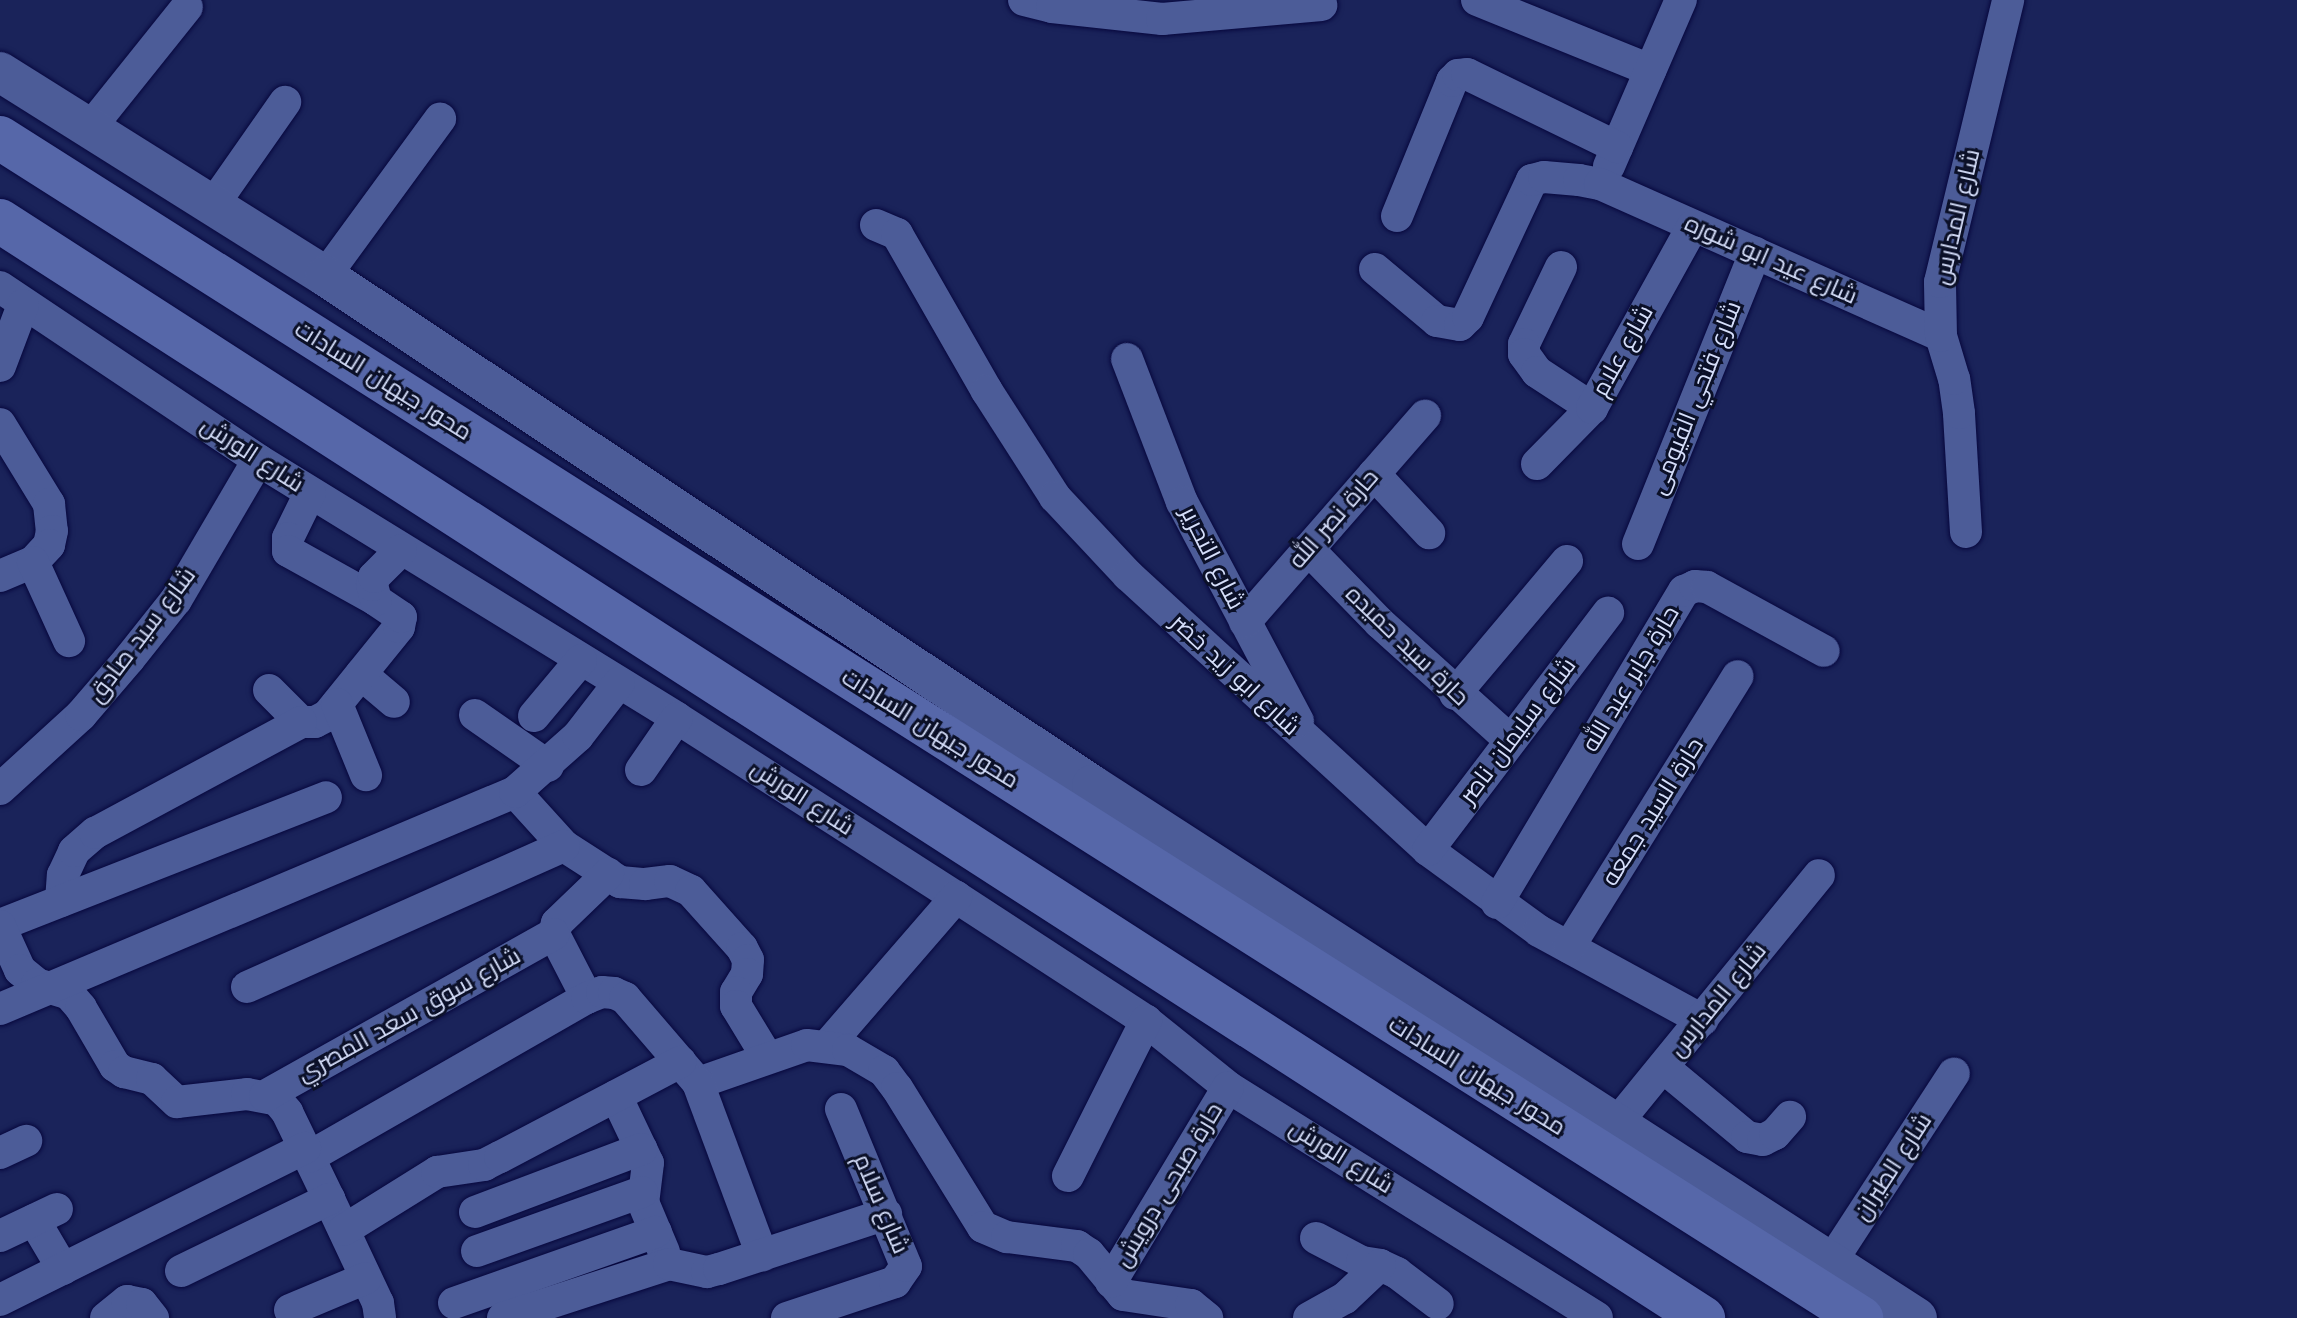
<!DOCTYPE html>
<meta charset="utf-8">
<style>
body{margin:0}
#map{position:relative;width:2297px;height:1318px;overflow:hidden;background:#1a235a;font-family:"Work Sans",Cairo,sans-serif}
div>[style]{position:absolute}
.roads{filter:drop-shadow(0 0 2px #07073d) drop-shadow(0 0 2px #07073d)}
.minor>*{height:32px;margin:-16px;padding:0 16px;transform-origin:16px;border-radius:16px;background:#4c5c98}
.tertiary>*{height:40px;margin:-20px;padding:0 20px;transform-origin:20px;border-radius:20px;background:#4c5c98}
.secondary>*{height:44px;margin:-22px;padding:0 22px;transform-origin:22px;border-radius:22px;background:#5667a9}
span{translate:-50% -50%;white-space:nowrap;text-align:center;line-height:1.15;-webkit-text-stroke:6px #0b1028;paint-order:stroke}
.street-label{font-size:24px;color:#d5defa}
</style>
<div id="map">
<div class="roads">
<div class="minor">
<i style="left:1024px;top:0;width:29px;rotate:14deg"></i>
<i style="left:1052px;top:7px;width:111px;rotate:6.2deg"></i>
<i style="left:1162px;top:19px;width:160px;rotate:-5deg"></i>
<i style="left:1477px;top:0;width:187px;rotate:22deg"></i>
<i style="left:90px;top:128px;width:155px;rotate:-51.3deg"></i>
<i style="left:1609px;top:166px;width:181px;rotate:-66.6deg"></i>
<i style="left:213px;top:205px;width:126px;rotate:-55deg"></i>
<i style="left:1397px;top:216px;width:146px;rotate:-67.8deg"></i>
<i style="left:1452px;top:81px;width:8px;rotate:-45deg"></i>
<i style="left:1458px;top:75px;width:9px;rotate:-6deg"></i>
<i style="left:1467px;top:74px;width:167px;rotate:26deg"></i>
<i style="left:876px;top:225px;width:23px;rotate:23deg"></i>
<i style="left:897px;top:234px;width:181px;rotate:60.2deg"></i>
<i style="left:987px;top:391px;width:126px;rotate:57.3deg"></i>
<i style="left:1055px;top:497px;width:107px;rotate:46.9deg"></i>
<i style="left:1128px;top:575px;width:407px;rotate:42.5deg"></i>
<i style="left:1428px;top:850px;width:137px;rotate:36.1deg"></i>
<i style="left:1539px;top:931px;width:186px;rotate:28.6deg"></i>
<i style="left:1561px;top:267px;width:85px;rotate:115.7deg"></i>
<i style="left:1524px;top:344px;width:10px;rotate:90deg"></i>
<i style="left:1524px;top:354px;width:22px;rotate:54deg"></i>
<i style="left:1537px;top:372px;width:66px;rotate:33.2deg"></i>
<i style="left:1375px;top:269px;width:81px;rotate:40deg"></i>
<i style="left:1437px;top:321px;width:23px;rotate:10deg"></i>
<i style="left:1460px;top:325px;width:11px;rotate:-45deg"></i>
<i style="left:1468px;top:317px;width:151px;rotate:-65deg"></i>
<i style="left:1532px;top:180px;width:12px;rotate:-14deg"></i>
<i style="left:1544px;top:177px;width:35px;rotate:5deg"></i>
<i style="left:1579px;top:180px;width:21px;rotate:11deg"></i>
<i style="left:1600px;top:184px;width:373px;rotate:24deg"></i>
<i style="left:325px;top:276px;width:195px;rotate:-53.8deg"></i>
<i style="left:0;top:287px;width:311px;rotate:33.8deg"></i>
<i style="left:258px;top:460px;width:492px;rotate:31.6deg"></i>
<i style="left:677px;top:718px;width:331px;rotate:32.7deg"></i>
<i style="left:956px;top:897px;width:227px;rotate:33.1deg"></i>
<i style="left:1146px;top:1021px;width:105px;rotate:38.8deg"></i>
<i style="left:1228px;top:1087px;width:435px;rotate:32deg"></i>
<i style="left:1127px;top:359px;width:153px;rotate:69deg"></i>
<i style="left:1182px;top:502px;width:248px;rotate:62.1deg"></i>
<i style="left:0;top:366px;width:65px;rotate:-69.3deg"></i>
<i style="left:0;top:424px;width:94px;rotate:58.5deg"></i>
<i style="left:49px;top:504px;width:27px;rotate:84deg"></i>
<i style="left:52px;top:531px;width:14px;rotate:102deg"></i>
<i style="left:49px;top:545px;width:23px;rotate:133deg"></i>
<i style="left:33px;top:562px;width:36px;rotate:157deg"></i>
<i style="left:1537px;top:464px;width:78px;rotate:-45.5deg"></i>
<i style="left:1592px;top:408px;width:208px;rotate:-61deg"></i>
<i style="left:1374px;top:474px;width:81px;rotate:47deg"></i>
<i style="left:310px;top:493px;width:50px;rotate:116.1deg"></i>
<i style="left:288px;top:538px;width:13px;rotate:90deg"></i>
<i style="left:288px;top:551px;width:101px;rotate:29.1deg"></i>
<i style="left:1966px;top:532px;width:119px;rotate:-93.4deg"></i>
<i style="left:1959px;top:413px;width:34px;rotate:-98deg"></i>
<i style="left:1954px;top:379px;width:45px;rotate:-106.8deg"></i>
<i style="left:1941px;top:336px;width:54px;rotate:-91.1deg"></i>
<i style="left:1940px;top:282px;width:290px;rotate:-76.4deg"></i>
<i style="left:1638px;top:544px;width:314px;rotate:-68.1deg"></i>
<i style="left:1308px;top:549px;width:103px;rotate:45.8deg"></i>
<i style="left:1380px;top:623px;width:175px;rotate:42deg"></i>
<i style="left:33px;top:562px;width:87px;rotate:65.5deg"></i>
<i style="left:1245px;top:622px;width:274px;rotate:-48.9deg"></i>
<i style="left:361px;top:674px;width:43px;rotate:40.3deg"></i>
<i style="left:269px;top:690px;width:45px;rotate:45deg"></i>
<i style="left:301px;top:722px;width:14px"></i>
<i style="left:315px;top:722px;width:13px;rotate:-27deg"></i>
<i style="left:327px;top:716px;width:114px;rotate:-51deg"></i>
<i style="left:399px;top:627px;width:10px;rotate:-79deg"></i>
<i style="left:401px;top:617px;width:30px;rotate:-146deg"></i>
<i style="left:376px;top:600px;width:16px;rotate:-105deg"></i>
<i style="left:372px;top:585px;width:8px;rotate:-76deg"></i>
<i style="left:374px;top:577px;width:38px;rotate:-45deg"></i>
<i style="left:1455px;top:694px;width:174px;rotate:-49.9deg"></i>
<i style="left:337px;top:704px;width:77px;rotate:67.8deg"></i>
<i style="left:475px;top:715px;width:89px;rotate:34.9deg"></i>
<i style="left:534px;top:716px;width:73px;rotate:-50deg"></i>
<i style="left:641px;top:770px;width:63px;rotate:-55.3deg"></i>
<i style="left:0;top:789px;width:110px;rotate:-42.4deg"></i>
<i style="left:81px;top:715px;width:74px;rotate:-49.4deg"></i>
<i style="left:129px;top:659px;width:75px;rotate:-51.5deg"></i>
<i style="left:176px;top:600px;width:162px;rotate:-59.6deg"></i>
<i style="left:515px;top:792px;width:73px;rotate:47.8deg"></i>
<i style="left:564px;top:846px;width:67px;rotate:32.7deg"></i>
<i style="left:620px;top:882px;width:25px;rotate:5deg"></i>
<i style="left:645px;top:884px;width:25px;rotate:-7deg"></i>
<i style="left:670px;top:881px;width:23px;rotate:25deg"></i>
<i style="left:691px;top:891px;width:76px;rotate:48.2deg"></i>
<i style="left:742px;top:948px;width:13px;rotate:63deg"></i>
<i style="left:748px;top:960px;width:14px;rotate:94deg"></i>
<i style="left:747px;top:974px;width:21px;rotate:121deg"></i>
<i style="left:736px;top:992px;width:14px;rotate:90deg"></i>
<i style="left:736px;top:1006px;width:60px;rotate:58.7deg"></i>
<i style="left:1428px;top:850px;width:298px;rotate:-52.8deg"></i>
<i style="left:61px;top:901px;width:26px;rotate:-86deg"></i>
<i style="left:63px;top:875px;width:26px;rotate:-65deg"></i>
<i style="left:74px;top:851px;width:28px;rotate:-41deg"></i>
<i style="left:95px;top:833px;width:234px;rotate:-28.3deg"></i>
<i style="left:1497px;top:903px;width:364px;rotate:-59.1deg"></i>
<i style="left:1684px;top:591px;width:12px;rotate:-24deg"></i>
<i style="left:1695px;top:586px;width:12px;rotate:5deg"></i>
<i style="left:1707px;top:587px;width:133px;rotate:28.7deg"></i>
<i style="left:0;top:925px;width:350px;rotate:-21.4deg"></i>
<i style="left:0;top:926px;width:48px;rotate:65.6deg"></i>
<i style="left:20px;top:970px;width:22px;rotate:39deg"></i>
<i style="left:37px;top:984px;width:34px;rotate:17deg"></i>
<i style="left:69px;top:994px;width:18px;rotate:49deg"></i>
<i style="left:81px;top:1008px;width:67px;rotate:59.6deg"></i>
<i style="left:115px;top:1066px;width:11px;rotate:34deg"></i>
<i style="left:124px;top:1072px;width:29px;rotate:14deg"></i>
<i style="left:152px;top:1079px;width:34px;rotate:43deg"></i>
<i style="left:177px;top:1102px;width:70px;rotate:-6.5deg"></i>
<i style="left:247px;top:1094px;width:31px;rotate:11deg"></i>
<i style="left:277px;top:1100px;width:16px;rotate:50deg"></i>
<i style="left:287px;top:1112px;width:97px;rotate:64.2deg"></i>
<i style="left:329px;top:1199px;width:115px;rotate:64.8deg"></i>
<i style="left:378px;top:1303px;width:15px;rotate:82deg"></i>
<i style="left:1569px;top:947px;width:319px;rotate:-58.1deg"></i>
<i style="left:247px;top:987px;width:347px;rotate:-24deg"></i>
<i style="left:587px;top:998px;width:72px;rotate:-117.3deg"></i>
<i style="left:554px;top:934px;width:11px;rotate:-75deg"></i>
<i style="left:557px;top:923px;width:71px;rotate:-43.9deg"></i>
<i style="left:0;top:1009px;width:559px;rotate:-22.85deg"></i>
<i style="left:515px;top:792px;width:84px;rotate:-41.6deg"></i>
<i style="left:578px;top:736px;width:67px;rotate:-52.3deg"></i>
<i style="left:828px;top:1045px;width:196px;rotate:-49.1deg"></i>
<i style="left:1664px;top:1068px;width:108px;rotate:39.7deg"></i>
<i style="left:1747px;top:1137px;width:16px;rotate:11deg"></i>
<i style="left:1763px;top:1140px;width:13px;rotate:-27deg"></i>
<i style="left:1775px;top:1134px;width:23px;rotate:-49deg"></i>
<i style="left:698px;top:1083px;width:115px;rotate:-19.2deg"></i>
<i style="left:807px;top:1045px;width:41px;rotate:7deg"></i>
<i style="left:848px;top:1050px;width:42px;rotate:30.3deg"></i>
<i style="left:884px;top:1071px;width:21px;rotate:53deg"></i>
<i style="left:897px;top:1088px;width:163px;rotate:58.3deg"></i>
<i style="left:983px;top:1227px;width:26px;rotate:23deg"></i>
<i style="left:1007px;top:1237px;width:71px;rotate:7.3deg"></i>
<i style="left:1077px;top:1246px;width:14px;rotate:34deg"></i>
<i style="left:1089px;top:1254px;width:53px;rotate:50.3deg"></i>
<i style="left:1123px;top:1295px;width:69px;rotate:8.4deg"></i>
<i style="left:1191px;top:1305px;width:21px;rotate:39deg"></i>
<i style="left:265px;top:1096px;width:331px;rotate:-29.3deg"></i>
<i style="left:616px;top:1096px;width:74px;rotate:64.5deg"></i>
<i style="left:648px;top:1163px;width:39px;rotate:97deg"></i>
<i style="left:643px;top:1202px;width:54px;rotate:67.2deg"></i>
<i style="left:1616px;top:1124px;width:321px;rotate:-50.8deg"></i>
<i style="left:0;top:1153px;width:29px;rotate:-25deg"></i>
<i style="left:309px;top:1157px;width:320px;rotate:-29.8deg"></i>
<i style="left:587px;top:998px;width:16px;rotate:-22deg"></i>
<i style="left:602px;top:992px;width:12px;rotate:5deg"></i>
<i style="left:614px;top:993px;width:12px;rotate:24deg"></i>
<i style="left:625px;top:998px;width:112px;rotate:49.3deg"></i>
<i style="left:698px;top:1083px;width:184px;rotate:69.6deg"></i>
<i style="left:1068px;top:1176px;width:174px;rotate:-63.3deg"></i>
<i style="left:475px;top:1212px;width:178px;rotate:-20.7deg"></i>
<i style="left:34px;top:1220px;width:57px;rotate:59.4deg"></i>
<i style="left:344px;top:1230px;width:110px;rotate:-31.9deg"></i>
<i style="left:437px;top:1172px;width:48px;rotate:-8.5deg"></i>
<i style="left:484px;top:1165px;width:18px;rotate:-27deg"></i>
<i style="left:500px;top:1157px;width:204px;rotate:-27.8deg"></i>
<i style="left:0;top:1236px;width:63px;rotate:-25.3deg"></i>
<i style="left:1316px;top:1238px;width:52px;rotate:27.6deg"></i>
<i style="left:1362px;top:1262px;width:18px;rotate:9deg"></i>
<i style="left:1380px;top:1265px;width:19px;rotate:25deg"></i>
<i style="left:1397px;top:1273px;width:51px;rotate:37.1deg"></i>
<i style="left:477px;top:1251px;width:175px;rotate:-19.7deg"></i>
<i style="left:1831px;top:1262px;width:225px;rotate:-56.9deg"></i>
<i style="left:181px;top:1271px;width:165px;rotate:-25.9deg"></i>
<i style="left:1111px;top:1282px;width:227px;rotate:-59deg"></i>
<i style="left:0;top:1300px;width:341px;rotate:-26.5deg"></i>
<i style="left:454px;top:1303px;width:214px;rotate:-19.4deg"></i>
<i style="left:290px;top:1310px;width:82px;rotate:-22.8deg"></i>
<i style="left:106px;top:1318px;width:27px;rotate:-39deg"></i>
<i style="left:127px;top:1301px;width:15px;rotate:11deg"></i>
<i style="left:142px;top:1304px;width:18px;rotate:52deg"></i>
<i style="left:503px;top:1318px;width:175px;rotate:-18deg"></i>
<i style="left:669px;top:1264px;width:39px;rotate:12deg"></i>
<i style="left:707px;top:1272px;width:12px;rotate:-14deg"></i>
<i style="left:719px;top:1269px;width:176px;rotate:-18.2deg"></i>
<i style="left:787px;top:1318px;width:114px;rotate:-18.4deg"></i>
<i style="left:895px;top:1282px;width:19px;rotate:-55deg"></i>
<i style="left:906px;top:1266px;width:170px;rotate:-112.5deg"></i>
<i style="left:1309px;top:1318px;width:41px;rotate:-29.1deg"></i>
<i style="left:1345px;top:1298px;width:48px;rotate:-43.3deg"></i>
</div>
<div class="tertiary">
<i style="left:0;top:72px;width:384px;rotate:32.1deg"></i>
<i style="left:325px;top:276px;width:921px;rotate:33.57deg"></i>
<i style="left:1092px;top:785px;width:982px;rotate:32.86deg"></i>
</div>
<div class="secondary">
<i style="left:0;top:138px;width:2204px;rotate:32.38deg"></i>
<i style="left:0;top:221px;width:2026px;rotate:32.79deg"></i>
</div>
</div>
<div class="street-label">
<span style="left:1957px;top:217px;rotate:-77deg">شارع المدارس</span>
<span style="left:1771px;top:260px;rotate:24deg">شارع عيد ابو شوره</span>
<span style="left:1623px;top:351px;rotate:-61deg">شارع علام</span>
<span style="left:383px;top:381px;rotate:32deg">محور جيهان السادات</span>
<span style="left:1696px;top:398px;rotate:-68deg">شارع فتحي الفيومى</span>
<span style="left:252px;top:455px;rotate:33deg">شارع الورش</span>
<span style="left:1334px;top:519px;rotate:-49deg">حارة نصر الله</span>
<span style="left:1212px;top:558px;rotate:63deg">شارع التحرير</span>
<span style="left:142px;top:635px;rotate:-53deg">شارع سيد صادق</span>
<span style="left:1407px;top:646px;rotate:44deg">حارة سيد حميده</span>
<span style="left:1235px;top:675px;rotate:43deg">شارع ابو زيد خضر</span>
<span style="left:1631px;top:679px;rotate:-59deg">حارة جابر عبد الله</span>
<span style="left:930px;top:729px;rotate:32deg">محور جيهان السادات</span>
<span style="left:1518px;top:731px;rotate:-53deg">شارع سليمان ناصر</span>
<span style="left:802px;top:798px;rotate:33deg">شارع الورش</span>
<span style="left:1653px;top:812px;rotate:-58deg">حارة السيد جمعه</span>
<span style="left:1718px;top:1000px;rotate:-51deg">شارع المدارس</span>
<span style="left:409px;top:1015px;rotate:-29deg">شارع سوق سعد المصري</span>
<span style="left:1477px;top:1076px;rotate:32deg">محور جيهان السادات</span>
<span style="left:1341px;top:1157px;rotate:32deg">شارع الورش</span>
<span style="left:1893px;top:1167px;rotate:-57deg">شارع الطيران</span>
<span style="left:1169px;top:1185px;rotate:-59deg">حارة صبحى درويش</span>
<span style="left:881px;top:1204px;rotate:67deg">شارع سلام</span>
</div>
</div>
